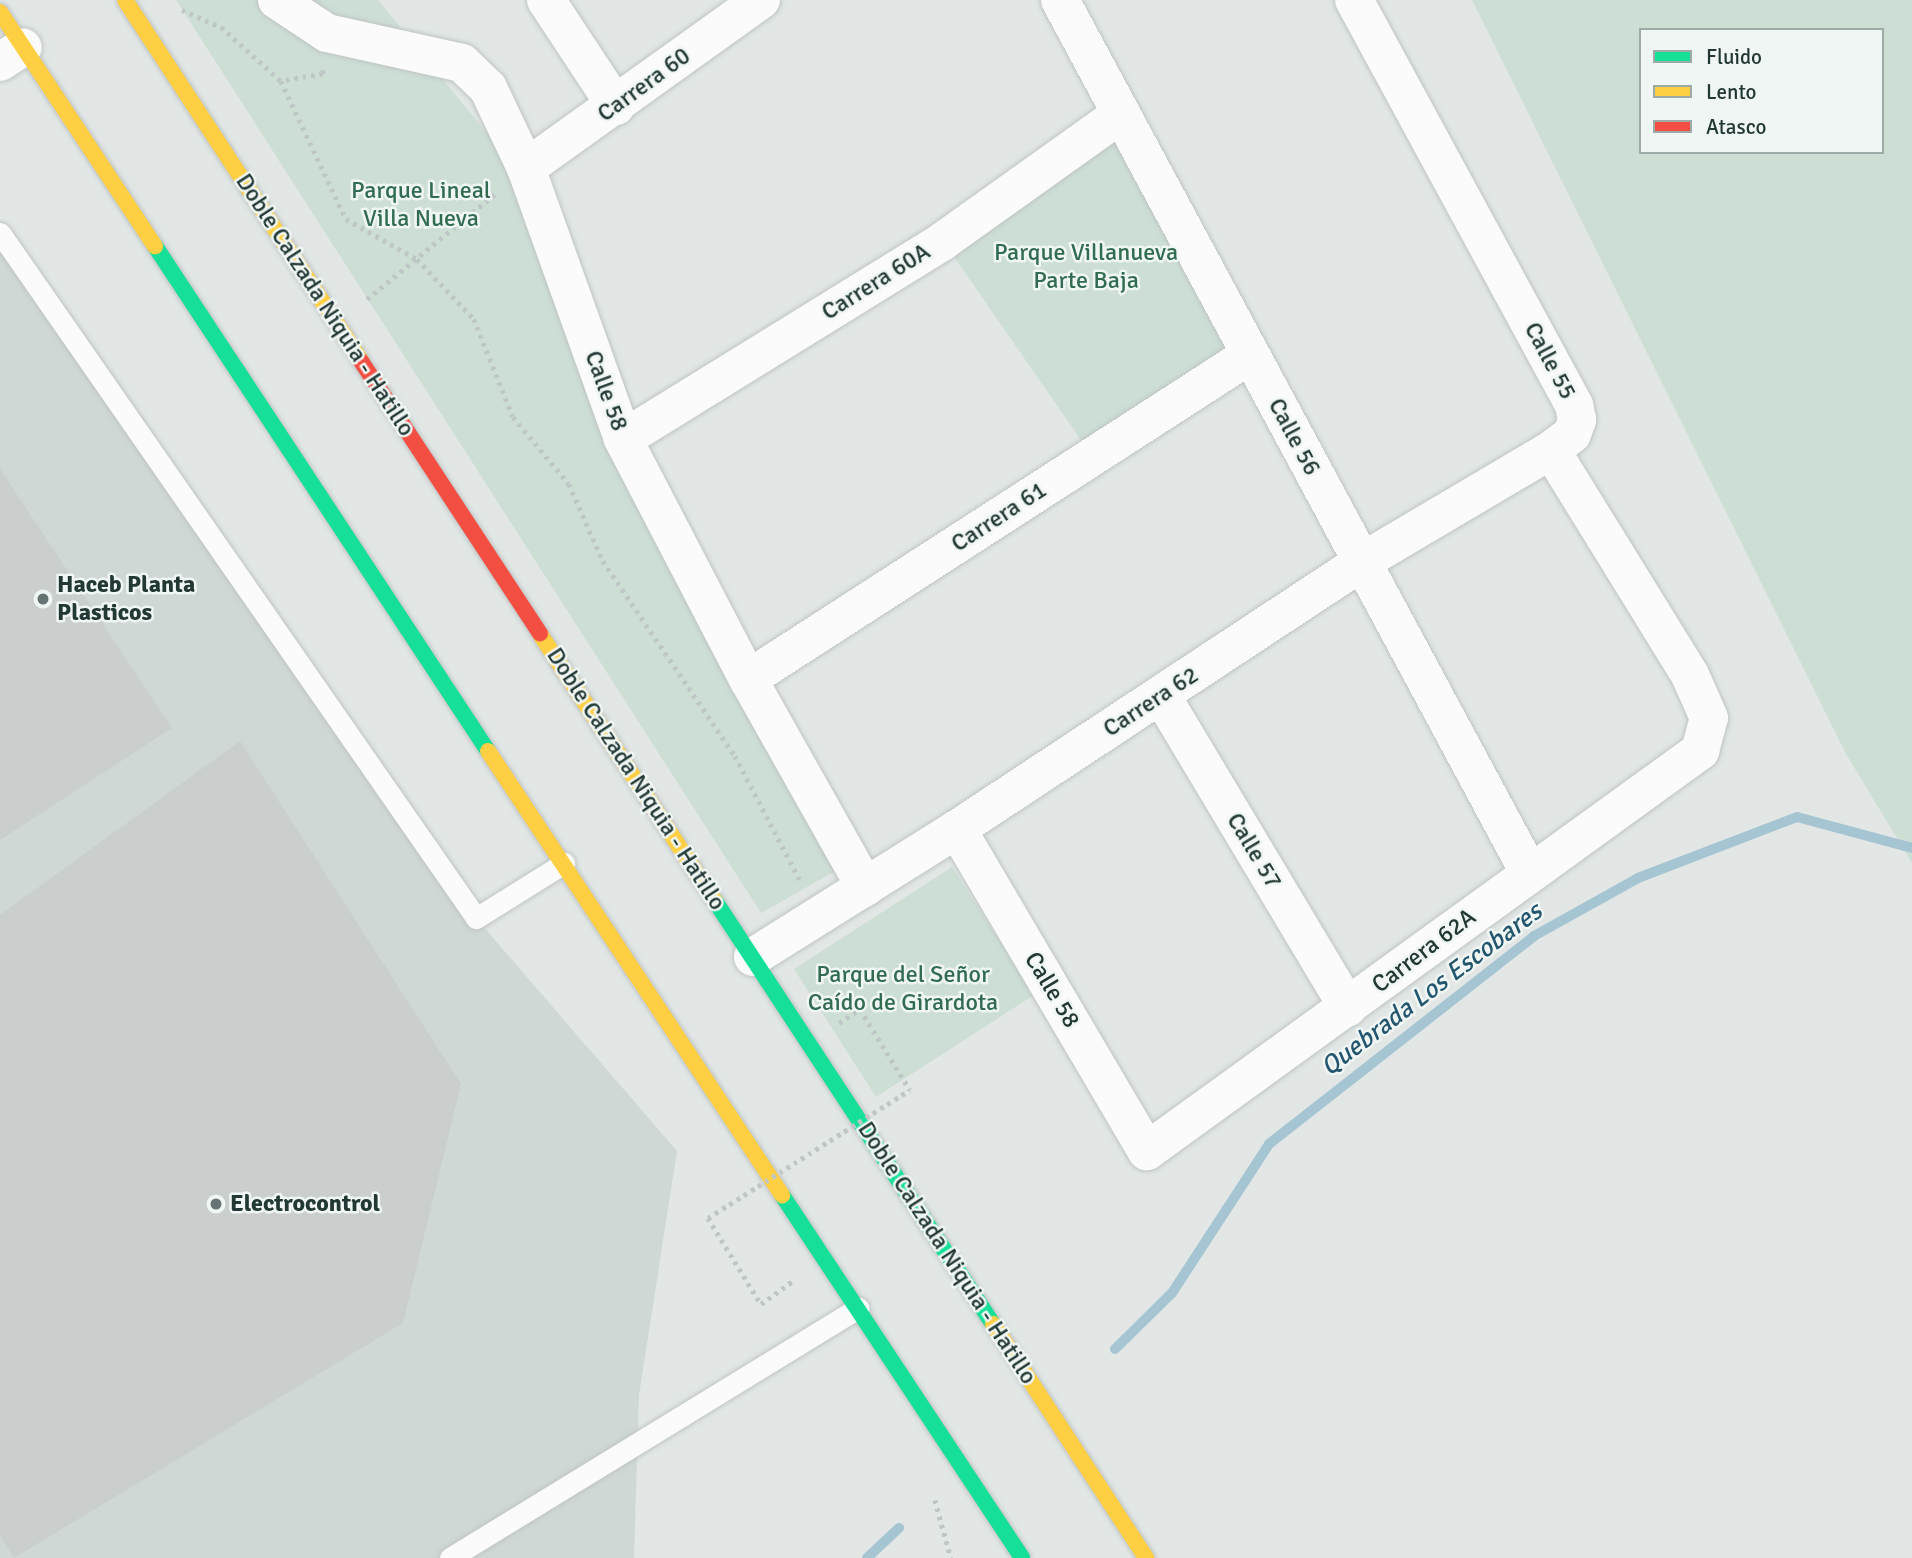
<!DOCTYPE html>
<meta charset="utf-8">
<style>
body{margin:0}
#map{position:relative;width:1912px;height:1558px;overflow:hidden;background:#e2e7e6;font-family:Signika,sans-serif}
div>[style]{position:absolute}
.built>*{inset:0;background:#d0d8d6}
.green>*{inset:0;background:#cddfd5}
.stream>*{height:10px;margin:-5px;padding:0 5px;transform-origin:5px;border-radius:5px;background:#a6c5d2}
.building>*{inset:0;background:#cacecd}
.path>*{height:4.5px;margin-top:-2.25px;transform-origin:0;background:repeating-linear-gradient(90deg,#bfc7c6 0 3.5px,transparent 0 8.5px)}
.roads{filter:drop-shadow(0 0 2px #bfc4c3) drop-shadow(0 0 2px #bfc4c3)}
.lane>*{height:21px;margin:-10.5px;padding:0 10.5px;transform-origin:10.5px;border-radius:10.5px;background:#fbfbfb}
.street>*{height:38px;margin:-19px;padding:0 19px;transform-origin:19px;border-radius:19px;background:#fbfbfb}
.fast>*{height:16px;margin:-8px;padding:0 8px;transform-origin:8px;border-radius:8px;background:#16e098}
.slow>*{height:16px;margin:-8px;padding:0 8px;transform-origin:8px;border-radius:8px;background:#ffcf43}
.jam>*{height:16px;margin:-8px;padding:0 8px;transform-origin:8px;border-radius:8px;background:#f24e42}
.path-bridge>*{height:4.5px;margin-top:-2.25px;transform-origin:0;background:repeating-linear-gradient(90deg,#bfc7c6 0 3.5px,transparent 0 8.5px)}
.dots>*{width:19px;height:19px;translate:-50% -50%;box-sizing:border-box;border:4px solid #f0f6f4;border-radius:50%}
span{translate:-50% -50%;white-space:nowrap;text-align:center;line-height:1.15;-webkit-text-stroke:5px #f0f6f4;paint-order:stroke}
.street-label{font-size:24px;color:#223835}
.park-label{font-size:24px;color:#316b50}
.poi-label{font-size:24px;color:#223835;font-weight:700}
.left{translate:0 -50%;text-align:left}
.water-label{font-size:26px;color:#23566e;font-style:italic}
.legend{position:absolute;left:1639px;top:28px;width:245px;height:126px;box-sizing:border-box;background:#f0f6f4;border:2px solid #9eaaa8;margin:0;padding:9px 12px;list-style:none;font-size:21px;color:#223835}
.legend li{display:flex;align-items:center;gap:14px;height:35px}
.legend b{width:35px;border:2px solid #9eaaa8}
</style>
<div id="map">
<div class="built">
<i style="clip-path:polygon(0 233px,476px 918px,677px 1151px,639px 1395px,634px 1558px,0 1558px)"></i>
</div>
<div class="green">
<i style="clip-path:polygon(176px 0,378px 0,505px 155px,848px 864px,761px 913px)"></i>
<i style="clip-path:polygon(evenodd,1472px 0,1912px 0,1912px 863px,1846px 754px,1472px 0,1641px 30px,1882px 30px,1882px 152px,1641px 152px,1641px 30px)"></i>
<i style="clip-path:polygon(1121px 114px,1250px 355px,1092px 456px,943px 241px)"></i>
<i style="clip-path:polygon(952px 867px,1034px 995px,876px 1097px,794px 969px)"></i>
</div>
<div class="stream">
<i style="left:1115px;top:1349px;width:80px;rotate:-44.5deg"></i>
<i style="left:1172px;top:1293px;width:178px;rotate:-56.9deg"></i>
<i style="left:1269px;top:1144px;width:337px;rotate:-38.1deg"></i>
<i style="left:1534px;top:936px;width:119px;rotate:-29.1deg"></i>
<i style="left:1638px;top:878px;width:170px;rotate:-21deg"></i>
<i style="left:1797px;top:817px;width:119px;rotate:15.1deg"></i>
<i style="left:867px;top:1558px;width:44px;rotate:-43.2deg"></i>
</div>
<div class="building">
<i style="clip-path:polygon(0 469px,172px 728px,0 840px)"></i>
<i style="clip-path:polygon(240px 741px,461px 1084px,403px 1323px,14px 1558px,0 1535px,0 915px)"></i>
</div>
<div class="path">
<i style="left:182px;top:10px;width:43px;rotate:23.6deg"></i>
<i style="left:221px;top:27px;width:81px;rotate:42deg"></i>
<i style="left:323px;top:70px;width:4px;rotate:90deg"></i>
<i style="left:323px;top:74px;width:43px;rotate:170.5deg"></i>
<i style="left:281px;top:81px;width:153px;rotate:64.8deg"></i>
<i style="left:346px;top:219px;width:81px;rotate:29.4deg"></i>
<i style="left:417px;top:259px;width:83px;rotate:46.5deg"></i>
<i style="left:474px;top:319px;width:105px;rotate:68.3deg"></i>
<i style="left:513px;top:417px;width:87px;rotate:50.1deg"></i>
<i style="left:569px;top:484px;width:84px;rotate:66.2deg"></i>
<i style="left:603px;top:561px;width:235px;rotate:55.9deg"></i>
<i style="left:735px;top:756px;width:144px;rotate:62.4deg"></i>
<i style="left:367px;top:299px;width:167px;rotate:-39.4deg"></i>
<i style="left:839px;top:1023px;width:25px;rotate:-34deg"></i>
<i style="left:860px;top:1009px;width:95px;rotate:58.3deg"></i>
<i style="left:708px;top:1218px;width:101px;rotate:58.4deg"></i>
<i style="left:761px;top:1304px;width:41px;rotate:-36deg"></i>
<i style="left:935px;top:1500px;width:60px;rotate:74.6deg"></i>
</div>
<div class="roads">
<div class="lane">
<i style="left:0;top:233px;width:834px;rotate:55.2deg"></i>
<i style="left:476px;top:918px;width:104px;rotate:-32deg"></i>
<i style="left:450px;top:1558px;width:479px;rotate:-31.5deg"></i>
</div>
<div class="street">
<i style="left:277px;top:0;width:60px;rotate:33.4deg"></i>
<i style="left:327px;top:33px;width:138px;rotate:12.5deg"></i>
<i style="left:462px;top:63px;width:36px;rotate:44deg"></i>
<i style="left:488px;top:88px;width:89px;rotate:64.6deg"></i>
<i style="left:526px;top:168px;width:288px;rotate:70.3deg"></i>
<i style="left:623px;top:439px;width:271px;rotate:62.5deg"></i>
<i style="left:748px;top:679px;width:239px;rotate:60.6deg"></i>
<i style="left:546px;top:0;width:127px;rotate:56.6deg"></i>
<i style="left:1060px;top:0;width:990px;rotate:61.73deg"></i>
<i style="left:0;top:62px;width:27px;rotate:-33deg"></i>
<i style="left:526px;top:168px;width:289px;rotate:-35.6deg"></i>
<i style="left:623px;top:439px;width:376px;rotate:-31.7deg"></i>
<i style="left:943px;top:241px;width:219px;rotate:-35.5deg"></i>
<i style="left:748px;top:679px;width:597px;rotate:-32.84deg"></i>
<i style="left:1161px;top:695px;width:364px;rotate:59.1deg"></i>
<i style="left:957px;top:829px;width:374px;rotate:59.5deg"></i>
<i style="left:1147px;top:1151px;width:683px;rotate:-35.88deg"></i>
<i style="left:1700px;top:751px;width:34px;rotate:-75deg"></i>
<i style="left:1709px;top:718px;width:47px;rotate:-113.8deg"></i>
<i style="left:1690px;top:675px;width:264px;rotate:-121.7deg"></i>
<i style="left:1551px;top:450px;width:26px;rotate:-37deg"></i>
<i style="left:1572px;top:434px;width:15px;rotate:-70deg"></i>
<i style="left:1577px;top:420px;width:15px;rotate:-101deg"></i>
<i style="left:1574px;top:405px;width:461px;rotate:-118.5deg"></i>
<i style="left:753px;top:957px;width:241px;rotate:-32.1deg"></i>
<i style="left:957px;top:829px;width:483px;rotate:-33.4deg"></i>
<i style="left:1360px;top:563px;width:222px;rotate:-30.6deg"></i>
</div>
<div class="fast">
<i style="left:155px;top:246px;width:605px;rotate:56.6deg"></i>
<i style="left:715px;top:901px;width:506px;rotate:56.69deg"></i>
<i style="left:782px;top:1195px;width:435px;rotate:56.5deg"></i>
</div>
<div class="slow">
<i style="left:125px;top:0;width:431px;rotate:56.8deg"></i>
<i style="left:0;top:12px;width:281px;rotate:56.5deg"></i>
<i style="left:540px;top:634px;width:319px;rotate:56.8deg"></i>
<i style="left:488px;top:751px;width:533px;rotate:56.49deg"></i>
<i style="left:993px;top:1324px;width:280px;rotate:56.8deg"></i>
</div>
<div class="jam">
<i style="left:361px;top:361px;width:326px;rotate:56.7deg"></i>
</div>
</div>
<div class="path-bridge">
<i style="left:708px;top:1218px;width:239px;rotate:-32.4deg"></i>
</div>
<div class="dots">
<i style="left:43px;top:599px;background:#657573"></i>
<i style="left:216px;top:1204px;background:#657573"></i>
</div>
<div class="street-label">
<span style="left:644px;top:85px;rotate:-36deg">Carrera 60</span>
<span style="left:876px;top:282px;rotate:-32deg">Carrera 60A</span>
<span style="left:325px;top:305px;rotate:57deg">Doble Calzada Niquia - Hatillo</span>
<span style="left:1550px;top:361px;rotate:62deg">Calle 55</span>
<span style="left:606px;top:391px;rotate:70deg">Calle 58</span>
<span style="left:1294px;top:437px;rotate:62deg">Calle 56</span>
<span style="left:999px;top:517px;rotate:-33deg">Carrera 61</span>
<span style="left:1151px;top:702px;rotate:-33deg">Carrera 62</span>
<span style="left:636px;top:779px;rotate:57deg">Doble Calzada Niquia - Hatillo</span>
<span style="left:1254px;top:851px;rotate:59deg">Calle 57</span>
<span style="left:1424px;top:951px;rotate:-37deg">Carrera 62A</span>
<span style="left:1052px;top:990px;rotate:59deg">Calle 58</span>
<span style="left:947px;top:1253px;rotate:57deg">Doble Calzada Niquia - Hatillo</span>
</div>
<div class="park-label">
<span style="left:421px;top:205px">Parque Lineal<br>Villa Nueva</span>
<span style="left:1086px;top:267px">Parque Villanueva<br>Parte Baja</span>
<span style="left:903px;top:989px">Parque del Señor<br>Caído de Girardota</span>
</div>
<div class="poi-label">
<span class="left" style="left:57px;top:599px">Haceb Planta<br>Plasticos</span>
<span class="left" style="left:230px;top:1204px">Electrocontrol</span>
</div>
<div class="water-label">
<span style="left:1432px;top:990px;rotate:-37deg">Quebrada Los Escobares</span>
</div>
<ul class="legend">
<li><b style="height:9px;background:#16e098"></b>Fluido</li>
<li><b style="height:9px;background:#ffcf43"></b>Lento</li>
<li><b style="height:9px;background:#f24e42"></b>Atasco</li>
</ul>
</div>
